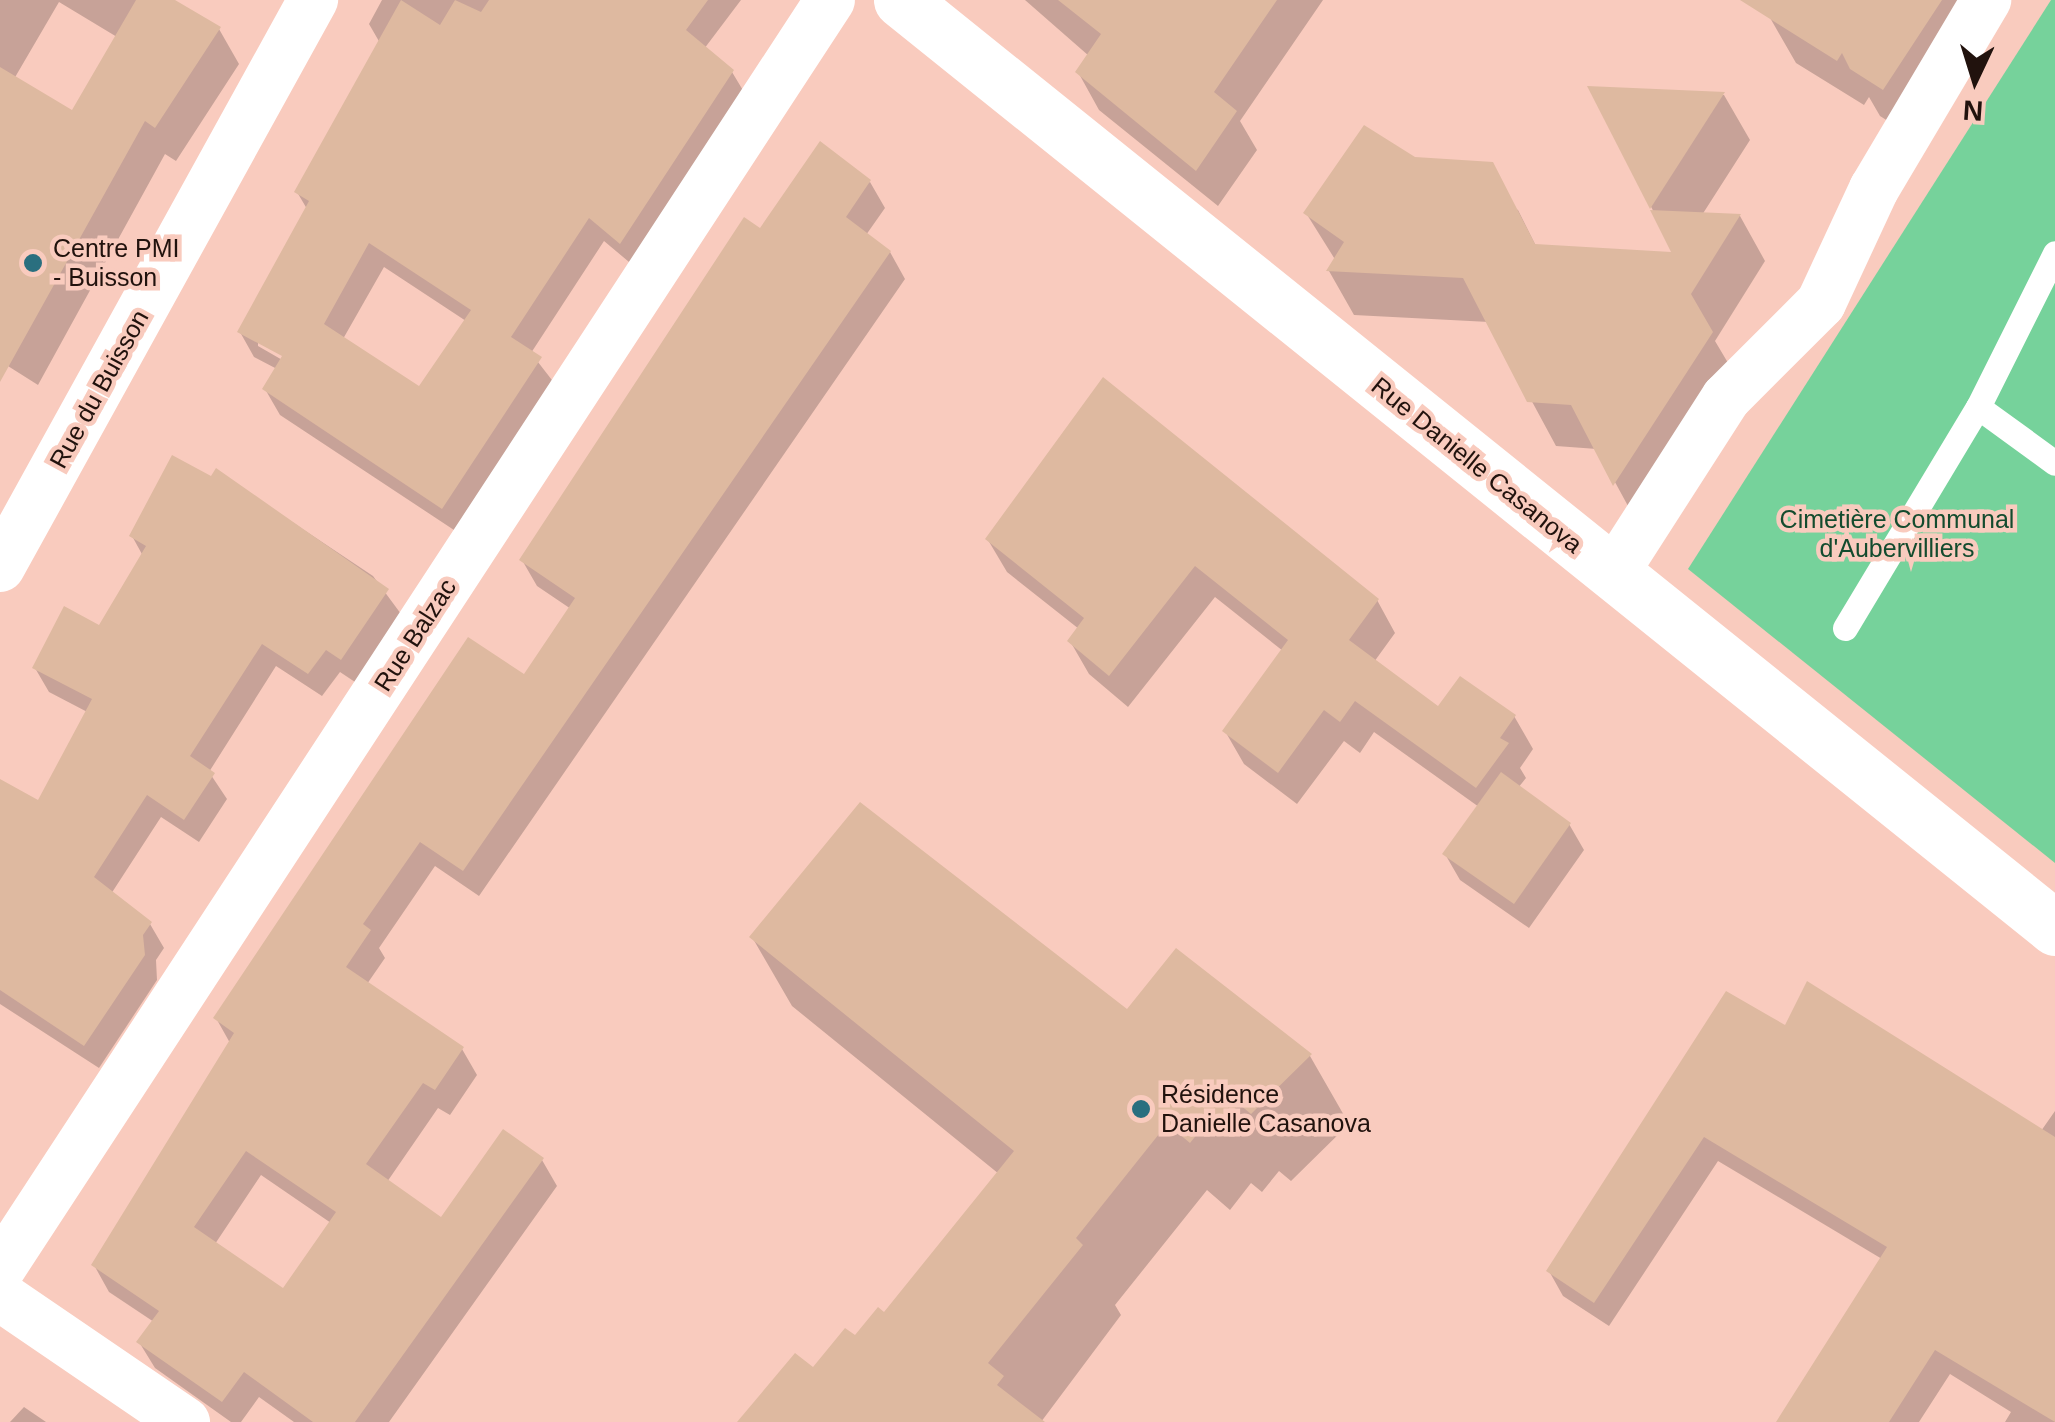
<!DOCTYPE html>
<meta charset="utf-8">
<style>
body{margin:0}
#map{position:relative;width:2055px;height:1422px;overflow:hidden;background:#f9cbbe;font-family:Arial,sans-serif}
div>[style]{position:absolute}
.green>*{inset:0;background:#76d29b}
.shadow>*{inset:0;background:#0003}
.building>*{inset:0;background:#deb9a0}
.lane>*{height:25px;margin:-12.5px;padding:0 12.5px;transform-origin:12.5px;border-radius:12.5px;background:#fff}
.street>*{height:50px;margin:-25px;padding:0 25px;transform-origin:25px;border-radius:25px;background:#fff}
.secondary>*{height:55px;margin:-27.5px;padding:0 27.5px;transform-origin:27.5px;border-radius:27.5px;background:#fff}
.dots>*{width:28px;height:28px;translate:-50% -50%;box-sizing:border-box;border:5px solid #f9cbbe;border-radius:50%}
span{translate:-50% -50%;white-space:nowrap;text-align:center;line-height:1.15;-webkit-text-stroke:9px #f9cbbe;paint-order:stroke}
.poi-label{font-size:25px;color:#21120d}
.left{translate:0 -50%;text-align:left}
.street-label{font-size:25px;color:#21120d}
.park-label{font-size:25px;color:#134b2e}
.north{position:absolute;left:1925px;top:30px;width:100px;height:100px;-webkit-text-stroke:8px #f9cbbe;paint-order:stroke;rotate:184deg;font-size:28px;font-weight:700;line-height:40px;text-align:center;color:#21120d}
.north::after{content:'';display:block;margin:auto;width:35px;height:45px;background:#21120d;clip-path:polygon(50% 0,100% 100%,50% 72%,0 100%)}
</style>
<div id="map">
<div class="green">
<i style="clip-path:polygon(2051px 0,2055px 0,2055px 863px,1688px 569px)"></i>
</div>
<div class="shadow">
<i style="clip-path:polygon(0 0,170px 0,219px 29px,239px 64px,176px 161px,165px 154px,38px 385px,0 361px,0 187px,73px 113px,117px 37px,59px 2px,7px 91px,0 86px)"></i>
<i style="clip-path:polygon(evenodd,382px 0,741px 0,704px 49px,732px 72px,747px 97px,635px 267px,604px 241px,531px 353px,555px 384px,457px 532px,280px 415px,265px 389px,277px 369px,254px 357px,240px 332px,307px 209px,297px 192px,380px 43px,369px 24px,382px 0,384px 267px,466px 321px,420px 390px,343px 339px,384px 267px,382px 0,258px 340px,294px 360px,291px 365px,258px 346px,258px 340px)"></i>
<i style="clip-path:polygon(1025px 0,1323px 0,1240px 121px,1257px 150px,1218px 206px,1099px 110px,1078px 72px,1089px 56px)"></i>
<i style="clip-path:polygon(1780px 0,1998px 0,1910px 135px,1880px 116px,1869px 97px,1864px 105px,1796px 63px,1769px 16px)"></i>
<i style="clip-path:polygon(1591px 88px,1724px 95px,1750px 140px,1702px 215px,1740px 216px,1765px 261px,1715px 341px,1737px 378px,1640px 528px,1597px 449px,1556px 446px,1489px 322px,1354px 315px,1329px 271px,1336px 261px,1306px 213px,1414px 160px,1518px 210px,1536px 246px,1675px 254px)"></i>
<i style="clip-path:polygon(evenodd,870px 182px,885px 208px,866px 235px,890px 252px,905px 279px,479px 896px,435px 866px,379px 948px,385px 958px,367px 984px,462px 1049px,477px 1075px,450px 1115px,438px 1108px,387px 1182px,442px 1221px,542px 1160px,557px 1186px,389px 1422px,294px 1422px,259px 1397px,241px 1422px,231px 1422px,155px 1368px,139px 1342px,154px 1322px,109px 1292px,94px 1265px,230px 1043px,216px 1018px,524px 677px,571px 609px,537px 586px,522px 560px,760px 232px,870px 182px,261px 1175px,331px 1223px,283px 1291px,215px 1244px,261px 1175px)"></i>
<i style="clip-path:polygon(1103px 381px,1377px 600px,1395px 633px,1374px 662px,1439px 710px,1514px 716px,1533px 749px,1520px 768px,1526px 778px,1518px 788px,1569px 824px,1584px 850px,1529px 928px,1460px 880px,1445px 854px,1479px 807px,1374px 732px,1360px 753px,1344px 741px,1297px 804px,1244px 764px,1225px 731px,1283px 651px,1215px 597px,1128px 707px,1089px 674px,1070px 641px,1079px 629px,1007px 572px,988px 540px)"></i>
<i style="clip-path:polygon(217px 472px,373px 576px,401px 614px,355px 682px,340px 672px,322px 696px,276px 666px,209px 772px,227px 799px,199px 842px,161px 817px,111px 894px,150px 924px,164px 948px,156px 960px,157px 980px,99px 1068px,0 1004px,0 782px,39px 804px,95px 716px,49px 692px,35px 668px,99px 628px,143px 556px,132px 536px)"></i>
<i style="clip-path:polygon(752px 937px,1310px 1056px,1349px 1124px,1291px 1181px,1279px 1171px,1262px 1192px,1251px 1183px,1230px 1210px,1207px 1190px,1115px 1305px,1121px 1315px,1041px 1422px,748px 1422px,884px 1315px,999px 1174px,792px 1006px)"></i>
<i style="clip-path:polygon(1786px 1028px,2041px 1131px,2055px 1111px,2055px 1422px,2005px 1422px,2011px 1412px,1950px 1374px,1919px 1422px,1780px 1422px,1882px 1259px,1718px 1161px,1609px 1326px,1563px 1296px,1549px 1271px)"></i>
<i style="clip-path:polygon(24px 1407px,46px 1422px,10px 1422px)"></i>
</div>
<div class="building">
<i style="clip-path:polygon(136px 0,175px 0,221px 27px,155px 128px,145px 121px,0 382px,0 67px,72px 110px)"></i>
<i style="clip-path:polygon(evenodd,401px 0,440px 25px,455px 0,481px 12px,489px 0,708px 0,686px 30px,734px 70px,620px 244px,589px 218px,511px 337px,542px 357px,442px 509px,262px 389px,282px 356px,237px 332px,309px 201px,294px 192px,401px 0,369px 243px,471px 310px,419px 386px,324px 324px,369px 243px)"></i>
<i style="clip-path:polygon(1058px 0,1277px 0,1214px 92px,1237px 111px,1196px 171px,1075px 72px,1101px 34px)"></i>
<i style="clip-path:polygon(1740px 0,1942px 0,1883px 90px,1850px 69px,1842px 53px,1837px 61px)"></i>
<i style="clip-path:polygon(1587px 86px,1725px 92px,1650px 209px)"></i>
<i style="clip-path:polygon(1364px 125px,1415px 157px,1493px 162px,1535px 244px,1671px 252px,1650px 210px,1741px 214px,1691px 294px,1713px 332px,1613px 486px,1571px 405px,1527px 402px,1463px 278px,1326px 271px,1344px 242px,1303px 213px)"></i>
<i style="clip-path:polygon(evenodd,820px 141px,871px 180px,846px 217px,891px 251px,463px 871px,420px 842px,363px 924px,371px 930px,346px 967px,464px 1047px,435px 1090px,423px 1083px,366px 1164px,441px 1217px,503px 1129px,544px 1158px,355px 1422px,313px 1422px,244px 1372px,222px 1402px,136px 1342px,159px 1311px,91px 1265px,234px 1033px,213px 1018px,468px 637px,524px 674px,575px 598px,519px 560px,744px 217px,760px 228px,820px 141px,246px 1151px,336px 1212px,283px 1288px,194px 1227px,246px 1151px)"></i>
<i style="clip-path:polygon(1103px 377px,1379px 599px,1349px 640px,1438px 706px,1460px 676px,1516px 715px,1500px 738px,1509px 743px,1476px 788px,1355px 701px,1340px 722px,1324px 710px,1278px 773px,1222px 731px,1288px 640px,1195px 566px,1109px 676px,1067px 641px,1084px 618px,985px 539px)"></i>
<i style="clip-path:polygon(172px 455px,211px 476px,216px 468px,389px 589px,341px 660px,326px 650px,308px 674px,262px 644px,190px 756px,215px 773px,184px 820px,147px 795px,94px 877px,152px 922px,143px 935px,145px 955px,84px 1046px,0 990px,0 779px,38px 800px,92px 699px,32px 668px,64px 606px,99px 625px,146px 546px,129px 536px)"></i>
<i style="clip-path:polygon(1501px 772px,1571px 823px,1514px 904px,1442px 854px)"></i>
<i style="clip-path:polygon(860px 802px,1127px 1009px,1176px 948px,1312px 1054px,1251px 1114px,1239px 1104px,1222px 1126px,1211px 1117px,1190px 1143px,1167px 1124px,1076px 1238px,1083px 1245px,988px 1363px,1004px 1376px,997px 1385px,1045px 1422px,737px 1422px,795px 1353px,813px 1367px,845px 1328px,855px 1335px,878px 1307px,884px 1312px,1014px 1151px,749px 937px)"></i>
<i style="clip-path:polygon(1807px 981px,2055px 1137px,2055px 1422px,1935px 1350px,1889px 1422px,1776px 1422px,1887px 1247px,1704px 1137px,1594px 1303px,1546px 1271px,1726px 991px,1785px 1025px)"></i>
</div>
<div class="lane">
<i style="left:1978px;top:407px;width:95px;rotate:36deg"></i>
<i style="left:1845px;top:628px;width:258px;rotate:-59deg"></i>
<i style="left:1978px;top:407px;width:172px;rotate:-63.4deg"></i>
</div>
<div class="street">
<i style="left:0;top:567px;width:648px;rotate:-61.1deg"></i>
<i style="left:1613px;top:574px;width:209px;rotate:-57.3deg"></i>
<i style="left:1726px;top:398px;width:134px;rotate:-45deg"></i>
<i style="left:1821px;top:303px;width:126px;rotate:-65.1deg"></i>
<i style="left:1874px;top:189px;width:220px;rotate:-59.3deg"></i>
<i style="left:0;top:1269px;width:1516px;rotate:-56.81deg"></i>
<i style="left:0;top:1296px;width:224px;rotate:34.3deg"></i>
</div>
<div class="secondary">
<i style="left:901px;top:0;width:1481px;rotate:38.8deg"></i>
</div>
<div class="dots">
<i style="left:33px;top:263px;background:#2a6f7f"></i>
<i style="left:1141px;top:1109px;background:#2a6f7f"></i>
</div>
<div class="poi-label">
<span class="left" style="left:53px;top:263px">Centre PMI<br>- Buisson</span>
<span class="left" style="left:1161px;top:1109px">Résidence<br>Danielle Casanova</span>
</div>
<div class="street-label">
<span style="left:99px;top:389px;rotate:-61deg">Rue du Buisson</span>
<span style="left:1477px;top:465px;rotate:39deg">Rue Danielle Casanova</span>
<span style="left:415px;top:635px;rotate:-57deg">Rue Balzac</span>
</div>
<div class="park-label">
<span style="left:1897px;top:534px">Cimetière Communal<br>d'Aubervilliers</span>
</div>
<div class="north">N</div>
</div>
